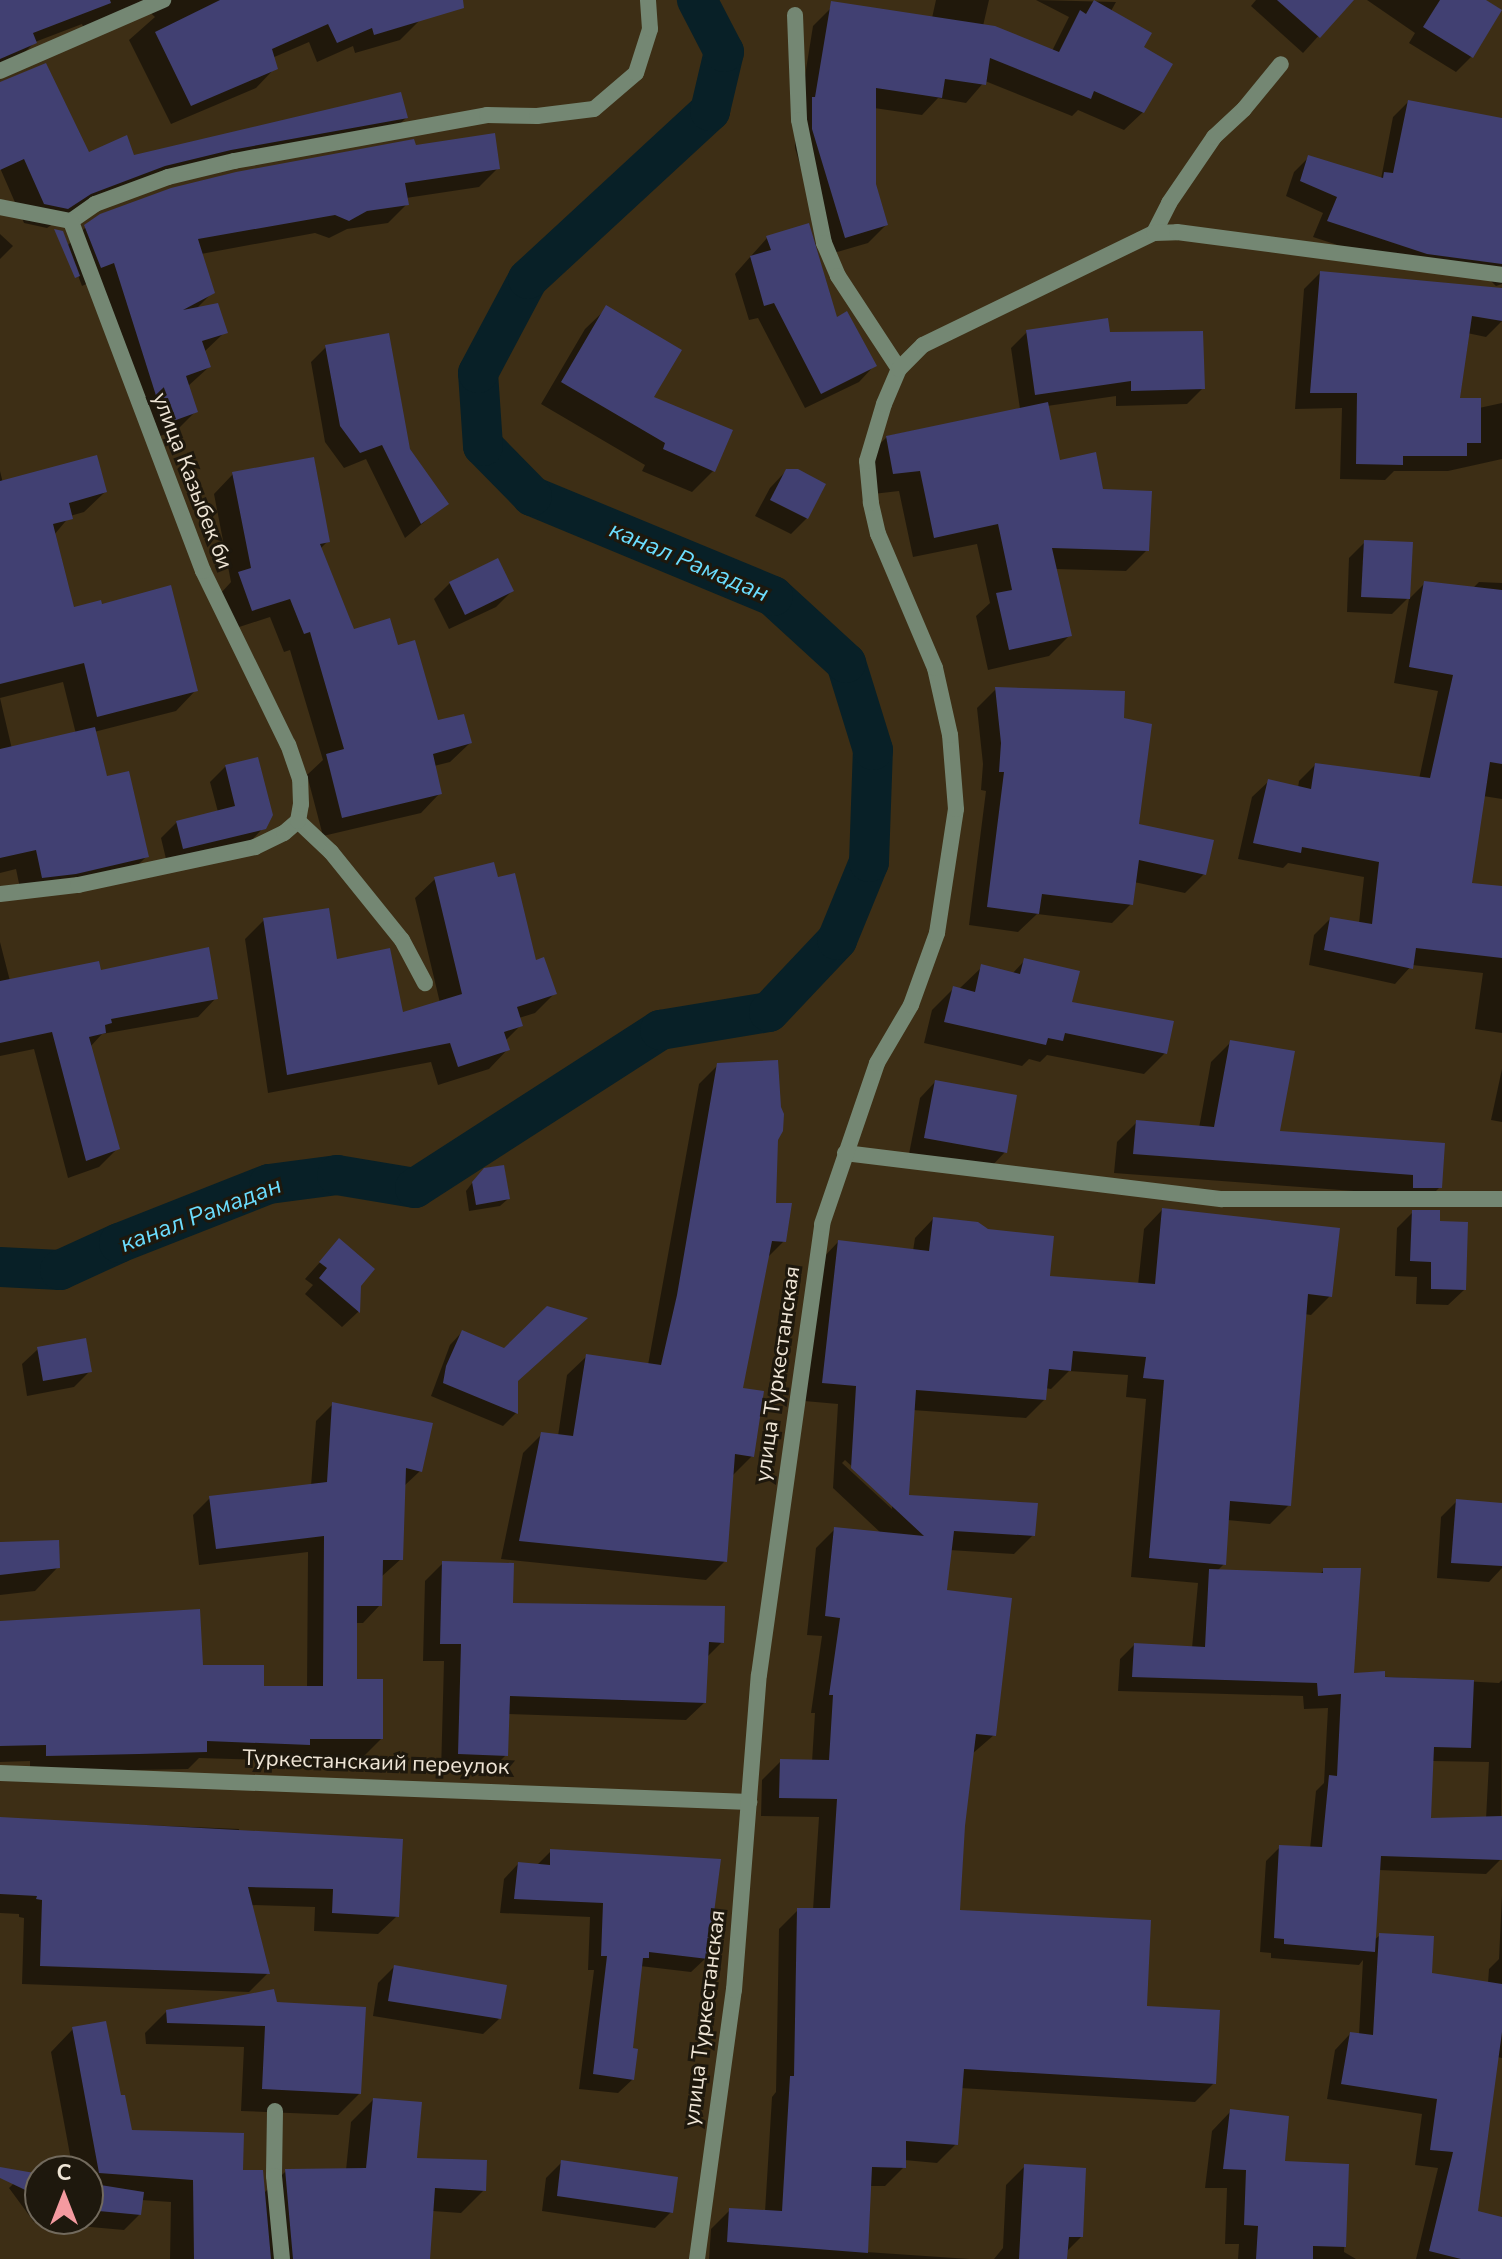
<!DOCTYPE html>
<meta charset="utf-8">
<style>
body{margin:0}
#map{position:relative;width:1502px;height:2259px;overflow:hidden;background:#3d2e15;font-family:"Nunito Sans",sans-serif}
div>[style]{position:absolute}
.shadow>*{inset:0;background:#0007}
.canal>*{height:40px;margin:-20px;padding:0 20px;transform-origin:20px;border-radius:20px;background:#082027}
.building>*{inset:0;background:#414072}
.minor>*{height:16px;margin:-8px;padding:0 8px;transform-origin:8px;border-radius:8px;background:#748773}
span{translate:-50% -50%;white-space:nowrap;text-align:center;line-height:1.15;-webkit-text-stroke:6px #1e180d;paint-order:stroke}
.street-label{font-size:22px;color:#efe5d6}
.water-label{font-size:24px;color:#6bddfe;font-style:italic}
.north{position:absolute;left:24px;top:2155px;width:80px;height:80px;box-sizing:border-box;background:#1e180d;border:2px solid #726a5d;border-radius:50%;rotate:0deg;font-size:22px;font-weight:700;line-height:32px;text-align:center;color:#efe5d6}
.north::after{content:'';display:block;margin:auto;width:28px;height:36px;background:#f49aa0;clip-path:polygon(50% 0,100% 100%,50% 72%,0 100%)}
</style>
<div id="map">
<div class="shadow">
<i style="clip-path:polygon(0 0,413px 0,420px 20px,400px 40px,355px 53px,353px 46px,317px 62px,309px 42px,272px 58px,275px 68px,256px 88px,171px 124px,129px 40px,155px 17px,145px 8px,85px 32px,82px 24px,35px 42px,15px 62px,0 69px)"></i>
<i style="clip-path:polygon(936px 0,989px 0,983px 26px,1052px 51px,1069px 17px,1036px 0,1116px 2px,1111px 11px,1142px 48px,1143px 112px,1124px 130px,1078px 110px,1072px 116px,985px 81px,966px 103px,938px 98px,922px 115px,874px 108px,874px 185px,886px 225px,868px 243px,827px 255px,795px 148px,795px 117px,799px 113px,813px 26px,831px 8px,932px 18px)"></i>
<i style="clip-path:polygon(1256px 0,1351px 0,1303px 53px,1251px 6px)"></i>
<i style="clip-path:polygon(1367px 0,1482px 0,1472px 56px,1456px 72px,1409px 43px,1415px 33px)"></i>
<i style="clip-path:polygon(0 84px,88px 154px,133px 158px,406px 118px,386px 137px,210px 169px,69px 213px,47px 228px,24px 223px,0 168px)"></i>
<i style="clip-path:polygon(1408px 102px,1502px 120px,1502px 284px,1496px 286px,1489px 279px,1411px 269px,1313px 237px,1323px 213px,1286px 196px,1294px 172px,1309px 157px,1381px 179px,1393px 117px)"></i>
<i style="clip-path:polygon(415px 148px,498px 168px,479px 187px,406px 198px,407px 204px,388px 223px,347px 229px,329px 238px,315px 233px,201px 254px,213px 292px,195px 310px,225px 332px,204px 352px,209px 367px,187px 387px,196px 411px,177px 430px,146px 441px,95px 280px,82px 286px,67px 246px,86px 227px)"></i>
<i style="clip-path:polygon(0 234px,13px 246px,0 259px)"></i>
<i style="clip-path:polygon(767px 238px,874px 366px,859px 382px,805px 408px,758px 318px,749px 320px,735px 274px)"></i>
<i style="clip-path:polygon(1320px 273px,1502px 290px,1502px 321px,1486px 337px,1467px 333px,1458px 400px,1479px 408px,1502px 403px,1502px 459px,1448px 471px,1394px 471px,1385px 480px,1340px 479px,1342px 408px,1295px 409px,1304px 289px)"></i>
<i style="clip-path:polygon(607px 308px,651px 398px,714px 470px,692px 492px,642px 471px,645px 465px,541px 404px,585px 329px)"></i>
<i style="clip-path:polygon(1027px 332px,1109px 334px,1203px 388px,1187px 404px,1116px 406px,1116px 396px,1047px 406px,1058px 462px,1147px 550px,1126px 571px,1055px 569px,1070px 635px,1049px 656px,988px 670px,976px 616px,990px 603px,977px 544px,913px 557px,899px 491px,873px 494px,866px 457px,888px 436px,1020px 409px,1011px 348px)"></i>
<i style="clip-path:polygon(326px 347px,446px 504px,405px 538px,366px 459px,344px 468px,325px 442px,311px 362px)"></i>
<i style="clip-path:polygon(evenodd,0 471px,3px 483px,105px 492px,84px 512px,70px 516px,54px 535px,73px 609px,196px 690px,176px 711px,94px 732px,106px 779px,147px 856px,126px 877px,22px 898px,16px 869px,0 873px,0 471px,63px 682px,76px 734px,12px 749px,0 698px,63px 682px)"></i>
<i style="clip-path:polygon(786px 471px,824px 485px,807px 518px,791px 534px,755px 516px,770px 488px)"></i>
<i style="clip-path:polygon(233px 474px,328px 541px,320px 549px,352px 631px,397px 647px,437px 723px,470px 743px,450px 762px,434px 766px,440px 793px,421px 813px,323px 836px,307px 775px,323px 760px,290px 650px,284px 652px,270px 617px,233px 629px,220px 594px,231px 582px,214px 494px)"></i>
<i style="clip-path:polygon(1365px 542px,1408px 598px,1392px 614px,1347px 612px,1349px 558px)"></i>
<i style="clip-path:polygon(1479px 582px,1502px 583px,1502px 799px,1483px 796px,1470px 885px,1502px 888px,1502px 1033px,1475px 1029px,1483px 973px,1412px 965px,1395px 984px,1309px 965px,1314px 935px,1330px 919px,1359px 923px,1364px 877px,1288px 863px,1283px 868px,1238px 859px,1252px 797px,1269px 781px,1298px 788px,1299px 781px,1315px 765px,1419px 779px,1438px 691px,1394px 683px,1409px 599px,1425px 583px,1472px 589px)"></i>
<i style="clip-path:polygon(450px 583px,512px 591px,496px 607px,449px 629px,434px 599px)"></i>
<i style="clip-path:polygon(996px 689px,1122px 719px,1137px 826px,1204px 874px,1185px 893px,1134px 882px,1131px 904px,1112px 923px,1037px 914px,1018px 932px,969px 925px,986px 791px,981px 790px,983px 764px,977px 708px)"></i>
<i style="clip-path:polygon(226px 766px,264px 827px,248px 844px,167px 863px,161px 838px,177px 822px,218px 812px,210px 782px)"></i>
<i style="clip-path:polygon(435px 879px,497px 880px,535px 963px,554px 994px,535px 1013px,519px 1018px,521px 1025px,505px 1041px,508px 1049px,489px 1069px,438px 1085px,431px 1062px,268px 1093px,245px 939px,264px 920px,336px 961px,401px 1015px,440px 1003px,415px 898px)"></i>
<i style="clip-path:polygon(0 942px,10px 981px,99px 972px,216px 998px,198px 1017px,102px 1034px,90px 1047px,118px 1148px,99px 1167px,68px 1178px,34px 1049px,0 1056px)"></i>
<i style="clip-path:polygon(1025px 960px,1070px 1003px,1165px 1053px,1144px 1074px,1047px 1055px,1040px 1062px,1029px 1059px,1022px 1066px,924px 1043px,932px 1010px,953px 989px,960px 988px,982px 967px,1012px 974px)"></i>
<i style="clip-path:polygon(1231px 1042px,1278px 1133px,1443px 1145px,1440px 1187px,1420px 1207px,1394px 1207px,1394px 1194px,1114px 1173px,1117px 1142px,1137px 1122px,1199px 1128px,1211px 1062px)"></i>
<i style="clip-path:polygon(718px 1065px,776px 1140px,774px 1205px,784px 1241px,766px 1259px,741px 1390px,752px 1456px,733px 1475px,725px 1561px,706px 1580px,501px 1559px,523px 1453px,542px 1434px,558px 1436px,567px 1375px,587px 1356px,648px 1365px,699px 1084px)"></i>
<i style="clip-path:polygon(1502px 1069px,1502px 1122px,1491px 1120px)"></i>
<i style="clip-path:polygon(935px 1082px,1005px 1152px,990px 1168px,909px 1154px,920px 1098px)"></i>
<i style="clip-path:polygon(476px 1178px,508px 1199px,500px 1206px,469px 1211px,466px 1191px)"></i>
<i style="clip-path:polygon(evenodd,1162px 1210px,1330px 1296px,1311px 1315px,1304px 1314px,1289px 1505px,1270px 1524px,1227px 1520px,1224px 1564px,1217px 1571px,1319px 1575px,1324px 1570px,1352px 1675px,1499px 1683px,1502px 1680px,1501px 1859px,1486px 1874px,1378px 1870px,1373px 1941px,1380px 1935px,1430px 1974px,1488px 1983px,1489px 1969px,1499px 1959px,1502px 1895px,1502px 2058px,1497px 2057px,1475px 2212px,1502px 2219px,1500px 2259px,1416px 2259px,1438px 2168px,1415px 2165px,1422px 2114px,1327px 2099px,1335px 2050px,1350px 2034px,1359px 2035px,1363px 1960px,1359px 1965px,1271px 1958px,1271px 1953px,1260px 1952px,1266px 1861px,1280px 1847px,1310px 1849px,1316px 1791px,1324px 1783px,1328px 1708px,1304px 1709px,1303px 1696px,1118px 1691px,1120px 1659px,1134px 1645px,1192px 1648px,1198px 1583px,1131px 1577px,1146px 1399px,1126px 1397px,1128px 1375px,1069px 1371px,1051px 1389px,1045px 1388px,1045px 1399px,1026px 1418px,912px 1410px,907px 1497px,1033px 1535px,1014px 1554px,949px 1550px,945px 1592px,994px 1735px,972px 1754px,963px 1826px,958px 1912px,1145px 2008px,1214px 2083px,1195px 2102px,960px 2088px,956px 2144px,937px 2163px,904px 2160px,904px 2167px,885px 2186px,869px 2186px,866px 2252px,970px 2259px,709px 2259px,711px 2229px,730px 2210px,765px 2212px,772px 2097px,776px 2092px,779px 1929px,798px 1910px,813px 1910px,819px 1817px,761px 1816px,762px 1780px,781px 1761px,812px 1762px,815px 1713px,811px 1713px,822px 1636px,807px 1635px,816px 1548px,835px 1529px,882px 1534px,833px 1488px,838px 1404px,804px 1401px,820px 1261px,838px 1242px,913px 1251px,915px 1238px,933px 1219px,1048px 1278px,1138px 1285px,1144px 1229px,1162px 1210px,845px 1460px,892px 1503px,892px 1509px,842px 1463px,845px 1460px,1162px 1210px,1432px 1761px,1489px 1762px,1486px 1819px,1429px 1820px,1432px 1761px)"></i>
<i style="clip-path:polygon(1413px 1212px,1437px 1223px,1464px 1290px,1448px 1305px,1416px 1304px,1417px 1277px,1395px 1276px,1397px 1228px)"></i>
<i style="clip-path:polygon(339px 1241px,359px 1285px,358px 1312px,342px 1327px,305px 1294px,313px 1285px,305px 1279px)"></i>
<i style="clip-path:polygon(462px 1332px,505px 1350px,516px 1382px,516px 1413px,503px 1426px,431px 1396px,450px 1345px)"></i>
<i style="clip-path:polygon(38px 1349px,90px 1371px,74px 1387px,27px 1396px,22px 1364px)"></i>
<i style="clip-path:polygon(333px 1404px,420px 1471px,403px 1487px,401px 1559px,381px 1577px,380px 1605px,363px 1623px,355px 1623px,355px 1681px,381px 1739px,364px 1756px,297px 1755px,291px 1761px,199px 1758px,188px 1769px,30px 1772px,30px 1761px,0 1762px,0 1623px,201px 1667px,262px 1688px,307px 1688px,308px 1552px,199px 1565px,193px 1515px,210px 1498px,311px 1486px,316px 1421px)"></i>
<i style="clip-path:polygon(1457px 1501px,1502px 1505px,1502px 1568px,1489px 1582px,1437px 1578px,1441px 1517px)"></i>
<i style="clip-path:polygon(0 1544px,58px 1567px,35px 1591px,0 1595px)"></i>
<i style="clip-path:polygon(443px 1563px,511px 1605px,722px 1642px,706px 1658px,705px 1702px,686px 1720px,507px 1714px,506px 1755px,488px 1773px,441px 1772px,444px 1661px,423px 1661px,425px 1581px)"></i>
<i style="clip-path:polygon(0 1819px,239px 1829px,239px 1834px,397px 1916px,378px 1934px,314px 1931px,315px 1907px,250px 1905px,268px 1973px,249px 1992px,22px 1984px,24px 1918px,19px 1917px,19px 1914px,0 1913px)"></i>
<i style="clip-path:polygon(551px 1851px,706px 1958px,691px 1972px,640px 1966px,631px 2050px,633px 2079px,618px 2093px,579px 2089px,594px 1970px,588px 1970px,590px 1917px,500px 1913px,504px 1879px,518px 1864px,536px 1866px)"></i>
<i style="clip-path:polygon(394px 1967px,499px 2019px,483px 2034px,373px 2016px,378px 1983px)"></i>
<i style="clip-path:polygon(276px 2004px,360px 2093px,338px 2115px,241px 2111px,244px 2047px,146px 2044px,145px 2033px,167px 2011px)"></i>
<i style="clip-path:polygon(73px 2029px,119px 2097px,130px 2132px,241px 2172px,263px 2194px,286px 2171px,346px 2170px,351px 2122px,373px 2100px,415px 2160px,484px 2190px,461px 2213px,432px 2211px,428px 2259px,170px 2259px,171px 2202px,141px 2200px,140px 2214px,124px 2230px,34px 2222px,9px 2188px,24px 2173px,40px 2176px,40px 2219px,88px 2219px,88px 2171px,73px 2171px,51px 2052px)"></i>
<i style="clip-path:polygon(1231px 2111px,1282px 2163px,1347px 2166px,1344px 2252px,1356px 2259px,1238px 2259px,1239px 2244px,1225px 2244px,1227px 2188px,1205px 2188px,1212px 2131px)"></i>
<i style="clip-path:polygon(562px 2162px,671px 2212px,655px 2228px,542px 2211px,546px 2178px)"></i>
<i style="clip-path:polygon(1025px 2166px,1081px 2237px,1066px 2252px,1065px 2259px,994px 2259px,1003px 2248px,1006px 2185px)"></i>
</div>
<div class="canal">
<i style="left:0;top:1267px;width:60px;rotate:2.9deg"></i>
<i style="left:60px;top:1270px;width:65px;rotate:-24.6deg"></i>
<i style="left:119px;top:1243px;width:161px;rotate:-21.5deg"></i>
<i style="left:269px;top:1184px;width:69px;rotate:-7.5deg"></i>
<i style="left:337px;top:1175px;width:79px;rotate:9.5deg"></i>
<i style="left:415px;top:1188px;width:292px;rotate:-32.8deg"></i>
<i style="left:660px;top:1030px;width:110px;rotate:-9.4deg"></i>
<i style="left:769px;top:1012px;width:99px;rotate:-46.6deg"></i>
<i style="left:837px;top:940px;width:84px;rotate:-67.7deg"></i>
<i style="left:869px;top:862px;width:112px;rotate:-88deg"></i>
<i style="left:873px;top:750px;width:91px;rotate:-107.2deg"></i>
<i style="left:846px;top:663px;width:99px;rotate:-137.5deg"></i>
<i style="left:773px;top:596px;width:261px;rotate:-157.5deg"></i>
<i style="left:532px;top:496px;width:70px;rotate:-134.4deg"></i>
<i style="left:483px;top:446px;width:73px;rotate:-93.9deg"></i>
<i style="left:478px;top:373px;width:106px;rotate:-62deg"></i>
<i style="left:528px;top:279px;width:248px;rotate:-42.7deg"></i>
<i style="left:710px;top:111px;width:61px;rotate:-76.7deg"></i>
<i style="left:724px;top:52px;width:59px;rotate:-117.4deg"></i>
</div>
<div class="building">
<i style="clip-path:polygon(0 0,110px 0,111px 3px,33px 33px,37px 43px,0 59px)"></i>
<i style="clip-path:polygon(220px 0,463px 0,464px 8px,374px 35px,372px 28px,337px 43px,328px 24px,272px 49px,278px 69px,191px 106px,155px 32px)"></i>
<i style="clip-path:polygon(1094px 0,1152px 33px,1144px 47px,1173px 64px,1144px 113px,1094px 91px,1091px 99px,990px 58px,986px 85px,945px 79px,942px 98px,876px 88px,876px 184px,888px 225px,845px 238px,812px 129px,812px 97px,815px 97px,831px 1px,995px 26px,1059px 52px,1080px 10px,1086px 14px)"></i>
<i style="clip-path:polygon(1277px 0,1354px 0,1320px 38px)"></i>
<i style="clip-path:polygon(1440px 0,1486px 0,1502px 10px,1473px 58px,1423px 27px)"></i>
<i style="clip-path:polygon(46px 63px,89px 152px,127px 135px,134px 155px,401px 92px,408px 118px,231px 150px,165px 166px,91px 194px,68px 209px,44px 204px,24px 159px,0 170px,0 82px)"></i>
<i style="clip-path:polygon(1408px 100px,1502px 118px,1502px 264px,1427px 254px,1327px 221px,1337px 197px,1300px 181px,1308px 155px,1383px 178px,1384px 172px,1393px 173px)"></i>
<i style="clip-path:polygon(495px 133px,500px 169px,405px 183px,409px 205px,367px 211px,349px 221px,335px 215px,198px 239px,215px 293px,183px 310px,218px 303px,228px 333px,202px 341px,211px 367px,186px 376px,198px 412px,165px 424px,114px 263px,101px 268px,84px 225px,100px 214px,171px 188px,236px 172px,414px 139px,416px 145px)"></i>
<i style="clip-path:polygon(809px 223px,837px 317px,847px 311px,877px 366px,821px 394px,774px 303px,764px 306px,750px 256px,771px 250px,766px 236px)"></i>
<i style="clip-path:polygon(54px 229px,63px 231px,80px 276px,75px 278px)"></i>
<i style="clip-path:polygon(1320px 271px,1502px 288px,1502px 321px,1472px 316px,1460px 398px,1481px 398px,1481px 443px,1467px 443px,1467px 456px,1403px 456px,1403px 465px,1356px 464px,1357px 393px,1310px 393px)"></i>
<i style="clip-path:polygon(606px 305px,682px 350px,654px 397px,733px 430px,715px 472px,663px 449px,665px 443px,561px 382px)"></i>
<i style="clip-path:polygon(1108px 318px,1110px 332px,1203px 331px,1205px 389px,1131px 391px,1131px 381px,1035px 395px,1026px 330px)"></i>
<i style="clip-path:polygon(389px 333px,410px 449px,449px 504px,421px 524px,382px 445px,360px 453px,340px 426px,325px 345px)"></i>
<i style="clip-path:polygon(1048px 402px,1060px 460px,1096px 452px,1103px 489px,1152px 491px,1149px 551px,1052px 548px,1072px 636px,1009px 650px,996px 593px,1012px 590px,998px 524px,934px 538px,920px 471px,893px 474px,886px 436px)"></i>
<i style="clip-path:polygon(97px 455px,107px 492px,69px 503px,73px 519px,53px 524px,74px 607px,101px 600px,102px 604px,171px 585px,198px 691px,97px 717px,84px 663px,0 684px,0 481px)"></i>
<i style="clip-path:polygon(314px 457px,330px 542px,320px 544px,354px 629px,390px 618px,398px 645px,415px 640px,438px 720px,464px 714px,472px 743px,433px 754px,442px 794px,342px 818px,326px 754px,344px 749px,310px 632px,304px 634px,290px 599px,252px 611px,238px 572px,251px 568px,232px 472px)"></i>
<i style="clip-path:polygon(786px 469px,798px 469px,826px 484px,808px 519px,770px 500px)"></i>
<i style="clip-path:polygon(1364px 540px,1413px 542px,1410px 599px,1361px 597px)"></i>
<i style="clip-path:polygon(498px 558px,514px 591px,465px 615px,449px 582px)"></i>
<i style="clip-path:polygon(1424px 581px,1502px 590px,1502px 764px,1490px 762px,1472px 883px,1502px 886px,1502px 958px,1416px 948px,1413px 969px,1324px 950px,1330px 917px,1372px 924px,1379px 862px,1302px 847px,1301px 853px,1253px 843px,1268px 779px,1311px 789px,1315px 763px,1430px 778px,1453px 675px,1409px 667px)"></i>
<i style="clip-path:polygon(995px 687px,1125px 691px,1124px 718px,1152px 724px,1139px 824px,1214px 840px,1206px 875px,1139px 860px,1133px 905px,1042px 894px,1039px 914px,987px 907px,1004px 772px,999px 772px,1001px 743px)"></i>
<i style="clip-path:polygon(95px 727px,107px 776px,129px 771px,149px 857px,76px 874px,42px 878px,36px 850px,0 858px,0 749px)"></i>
<i style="clip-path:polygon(258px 757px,273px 815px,266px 829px,183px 849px,176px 821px,235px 806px,225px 765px)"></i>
<i style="clip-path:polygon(494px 862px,498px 877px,515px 873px,536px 960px,544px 957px,557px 994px,517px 1007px,523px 1026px,504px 1032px,510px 1050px,458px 1067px,450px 1043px,287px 1075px,263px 918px,329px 908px,337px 959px,390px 948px,403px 1012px,462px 994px,434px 877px)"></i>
<i style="clip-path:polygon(209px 947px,218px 999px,111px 1019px,112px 1023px,105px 1025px,106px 1033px,89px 1037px,120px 1149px,86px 1161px,52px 1032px,0 1043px,0 981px,99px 961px,101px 970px)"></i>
<i style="clip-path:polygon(1024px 958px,1080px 971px,1072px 1002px,1174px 1021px,1167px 1054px,1065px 1033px,1063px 1041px,1048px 1038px,1046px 1045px,944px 1022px,953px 986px,975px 992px,981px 964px,1020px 974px)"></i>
<i style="clip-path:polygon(1230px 1040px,1295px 1051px,1280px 1131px,1445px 1143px,1442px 1188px,1413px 1188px,1413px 1175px,1133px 1154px,1136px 1120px,1214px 1127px)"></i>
<i style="clip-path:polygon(778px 1060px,781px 1107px,784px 1114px,783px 1131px,778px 1140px,776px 1203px,792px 1203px,786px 1242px,772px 1241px,743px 1388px,764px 1391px,754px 1457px,735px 1454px,727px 1562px,519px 1541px,541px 1432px,573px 1436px,586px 1354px,661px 1365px,677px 1295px,717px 1063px)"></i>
<i style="clip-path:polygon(935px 1080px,1017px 1095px,1007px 1153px,924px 1138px)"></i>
<i style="clip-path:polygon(504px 1165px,510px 1199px,476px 1205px,472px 1182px,484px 1168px)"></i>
<i style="clip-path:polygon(1162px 1208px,1340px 1228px,1332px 1297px,1308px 1294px,1291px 1506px,1230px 1501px,1226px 1565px,1149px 1558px,1164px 1380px,1143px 1378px,1146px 1357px,1073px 1351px,1071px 1371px,1049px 1369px,1046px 1400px,916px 1390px,909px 1495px,1038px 1503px,1035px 1536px,954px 1531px,947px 1590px,1012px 1598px,996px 1736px,976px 1734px,965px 1826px,960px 1910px,1151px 1920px,1147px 2006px,1220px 2010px,1216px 2084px,964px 2069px,958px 2145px,906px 2141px,906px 2168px,872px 2167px,868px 2253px,727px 2242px,729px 2208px,782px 2211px,790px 2076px,794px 2076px,797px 1908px,830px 1908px,837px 1799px,779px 1798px,780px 1759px,829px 1760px,833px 1695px,829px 1695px,840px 1618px,825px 1616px,834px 1527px,924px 1536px,851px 1468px,856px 1386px,822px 1383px,838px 1240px,929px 1251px,933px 1217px,978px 1222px,988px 1229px,1054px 1236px,1050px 1276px,1155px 1284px)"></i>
<i style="clip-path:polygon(1412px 1210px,1440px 1210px,1440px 1221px,1468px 1222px,1466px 1290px,1431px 1289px,1431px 1262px,1410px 1261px)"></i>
<i style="clip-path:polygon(339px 1238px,375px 1269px,361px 1286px,360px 1313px,319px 1278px,327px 1268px,319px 1262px)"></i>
<i style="clip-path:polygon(547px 1306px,588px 1318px,518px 1381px,518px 1414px,443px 1383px,446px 1366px,462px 1330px,504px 1348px)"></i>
<i style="clip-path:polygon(86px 1338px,92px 1372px,43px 1381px,37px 1347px)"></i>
<i style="clip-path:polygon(332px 1402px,433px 1423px,422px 1472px,406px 1468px,403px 1560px,383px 1560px,382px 1606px,357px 1606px,357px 1679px,383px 1679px,383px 1739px,310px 1739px,310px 1745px,207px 1741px,207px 1752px,139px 1754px,46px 1756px,46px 1745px,0 1746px,0 1621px,200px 1609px,203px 1665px,264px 1665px,264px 1686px,323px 1686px,324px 1536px,216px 1549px,209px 1496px,327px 1482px)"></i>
<i style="clip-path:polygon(1456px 1499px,1502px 1503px,1502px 1566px,1451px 1563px)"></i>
<i style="clip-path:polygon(59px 1540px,60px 1568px,0 1575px,0 1542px)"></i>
<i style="clip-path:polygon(442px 1561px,514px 1563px,513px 1603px,725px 1606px,724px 1643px,709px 1642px,706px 1703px,510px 1696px,508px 1756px,458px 1754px,461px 1644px,440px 1644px)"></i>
<i style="clip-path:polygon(1323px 1568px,1361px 1568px,1354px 1673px,1385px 1671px,1385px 1677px,1474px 1680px,1471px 1748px,1434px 1747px,1431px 1818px,1502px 1816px,1502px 1860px,1381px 1856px,1375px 1952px,1284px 1944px,1284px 1939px,1274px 1938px,1279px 1845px,1322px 1847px,1329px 1775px,1337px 1776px,1341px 1694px,1318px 1696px,1317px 1683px,1132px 1677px,1134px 1643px,1205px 1647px,1209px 1569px,1323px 1573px)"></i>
<i style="clip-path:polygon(0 1817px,403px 1839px,399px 1917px,332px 1913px,333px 1889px,248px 1887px,270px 1974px,40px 1966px,42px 1900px,36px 1899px,37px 1896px,0 1894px)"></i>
<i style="clip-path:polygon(550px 1849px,721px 1859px,708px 1959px,649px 1952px,649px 1958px,643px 1958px,633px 2048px,638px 2049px,634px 2080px,593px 2074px,607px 1956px,601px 1956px,603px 1903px,514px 1899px,518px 1862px,550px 1865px)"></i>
<i style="clip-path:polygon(1379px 1933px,1434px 1936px,1432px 1973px,1502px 1984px,1502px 2032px,1478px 2211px,1502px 2217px,1502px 2259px,1461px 2259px,1429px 2251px,1453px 2152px,1430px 2150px,1437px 2099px,1341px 2084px,1350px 2032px,1373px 2035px)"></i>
<i style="clip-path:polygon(394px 1965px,507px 1985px,501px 2019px,388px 2001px)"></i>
<i style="clip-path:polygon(274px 1989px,277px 2002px,366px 2007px,361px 2094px,262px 2089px,265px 2026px,167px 2023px,166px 2010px)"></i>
<i style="clip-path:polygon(106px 2021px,121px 2095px,125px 2095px,132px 2130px,244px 2133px,243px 2170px,263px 2170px,271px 2259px,194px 2259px,193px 2180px,99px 2173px,72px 2027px)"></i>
<i style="clip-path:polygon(373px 2098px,422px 2102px,417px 2158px,487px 2160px,486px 2191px,435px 2188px,430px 2259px,293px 2259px,285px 2169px,366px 2168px)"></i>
<i style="clip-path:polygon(1230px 2109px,1289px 2116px,1285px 2161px,1349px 2164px,1346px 2247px,1313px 2246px,1313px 2259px,1256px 2259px,1258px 2226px,1244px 2225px,1246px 2170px,1223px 2169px)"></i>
<i style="clip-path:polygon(561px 2160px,678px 2177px,673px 2213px,557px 2196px)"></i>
<i style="clip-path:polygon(1024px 2164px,1086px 2168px,1083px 2237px,1069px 2237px,1067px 2259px,1019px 2259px)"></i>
<i style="clip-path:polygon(0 2167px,40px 2174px,40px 2197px,0 2178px)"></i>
<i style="clip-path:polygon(88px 2183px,144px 2192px,141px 2215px,88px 2210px)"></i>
</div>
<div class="minor">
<i style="left:795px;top:15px;width:105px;rotate:87.8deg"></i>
<i style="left:799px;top:120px;width:126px;rotate:78.5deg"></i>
<i style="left:824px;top:243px;width:36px;rotate:67deg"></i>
<i style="left:838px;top:276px;width:111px;rotate:56.7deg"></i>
<i style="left:0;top:71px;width:178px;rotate:-23.5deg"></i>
<i style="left:0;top:207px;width:72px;rotate:11.2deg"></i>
<i style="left:71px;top:221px;width:29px;rotate:-35deg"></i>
<i style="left:95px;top:204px;width:78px;rotate:-20.3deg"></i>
<i style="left:168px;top:177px;width:68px;rotate:-13.6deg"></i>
<i style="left:234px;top:161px;width:257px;rotate:-10.3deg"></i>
<i style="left:487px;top:115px;width:50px;rotate:1.1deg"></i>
<i style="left:537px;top:116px;width:57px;rotate:-7deg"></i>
<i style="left:594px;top:109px;width:55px;rotate:-40.6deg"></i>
<i style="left:636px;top:73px;width:46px;rotate:-72.3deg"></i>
<i style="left:650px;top:29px;width:29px;rotate:-94deg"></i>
<i style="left:1154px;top:233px;width:34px;rotate:-63deg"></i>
<i style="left:1169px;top:203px;width:80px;rotate:-55.7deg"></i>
<i style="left:1214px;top:137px;width:41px;rotate:-43deg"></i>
<i style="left:1244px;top:109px;width:58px;rotate:-50.6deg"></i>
<i style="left:298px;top:821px;width:45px;rotate:43.2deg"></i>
<i style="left:331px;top:852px;width:113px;rotate:51.1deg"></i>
<i style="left:402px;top:940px;width:49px;rotate:61.9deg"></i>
<i style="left:0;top:894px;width:79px;rotate:-6.6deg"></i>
<i style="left:78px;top:885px;width:181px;rotate:-12.1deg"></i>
<i style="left:255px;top:847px;width:32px;rotate:-26deg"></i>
<i style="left:284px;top:833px;width:18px;rotate:-41deg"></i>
<i style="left:298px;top:821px;width:17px;rotate:-80deg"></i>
<i style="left:301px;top:804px;width:25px;rotate:-92deg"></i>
<i style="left:300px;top:779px;width:36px;rotate:-109deg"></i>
<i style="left:288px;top:745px;width:194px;rotate:-116deg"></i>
<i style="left:203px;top:571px;width:374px;rotate:-110.7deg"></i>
<i style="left:845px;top:1153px;width:380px;rotate:7deg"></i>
<i style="left:1222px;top:1199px;width:280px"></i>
<i style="left:0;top:1773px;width:750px;rotate:2.22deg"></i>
<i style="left:275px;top:2111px;width:65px;rotate:90.9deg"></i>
<i style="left:274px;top:2176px;width:83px;rotate:84.5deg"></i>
<i style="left:697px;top:2259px;width:272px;rotate:-82.2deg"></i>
<i style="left:734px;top:1990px;width:316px;rotate:-85.5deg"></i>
<i style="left:759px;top:1675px;width:455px;rotate:-82deg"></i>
<i style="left:822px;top:1224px;width:170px;rotate:-71.1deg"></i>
<i style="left:877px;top:1063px;width:67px;rotate:-59.6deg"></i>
<i style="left:911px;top:1005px;width:77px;rotate:-70.1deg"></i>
<i style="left:937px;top:933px;width:125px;rotate:-81.3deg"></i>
<i style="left:956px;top:809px;width:74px;rotate:-94.6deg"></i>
<i style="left:950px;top:735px;width:69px;rotate:-102.6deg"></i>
<i style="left:935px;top:668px;width:146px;rotate:-113deg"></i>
<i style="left:878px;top:534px;width:32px;rotate:-103deg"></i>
<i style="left:871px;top:503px;width:42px;rotate:-95.4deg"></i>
<i style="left:867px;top:461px;width:59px;rotate:-73.4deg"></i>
<i style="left:884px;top:404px;width:38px;rotate:-67deg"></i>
<i style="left:899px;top:369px;width:34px;rotate:-45deg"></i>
<i style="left:923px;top:345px;width:257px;rotate:-25.9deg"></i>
<i style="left:1154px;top:233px;width:23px;rotate:-2deg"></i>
<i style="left:1177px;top:232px;width:328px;rotate:7.5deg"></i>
</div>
<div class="street-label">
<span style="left:192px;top:481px;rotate:69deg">улица Казыбек би</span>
<span style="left:778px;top:1374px;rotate:-82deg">улица Туркестанская</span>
<span style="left:376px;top:1763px;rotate:2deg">Туркестанскаий переулок</span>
<span style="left:705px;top:2018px;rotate:-83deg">улица Туркестанская</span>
</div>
<div class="water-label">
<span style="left:689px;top:562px;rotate:23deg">канал Рамадан</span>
<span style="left:201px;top:1215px;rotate:-21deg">канал Рамадан</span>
</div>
<div class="north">С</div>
</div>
